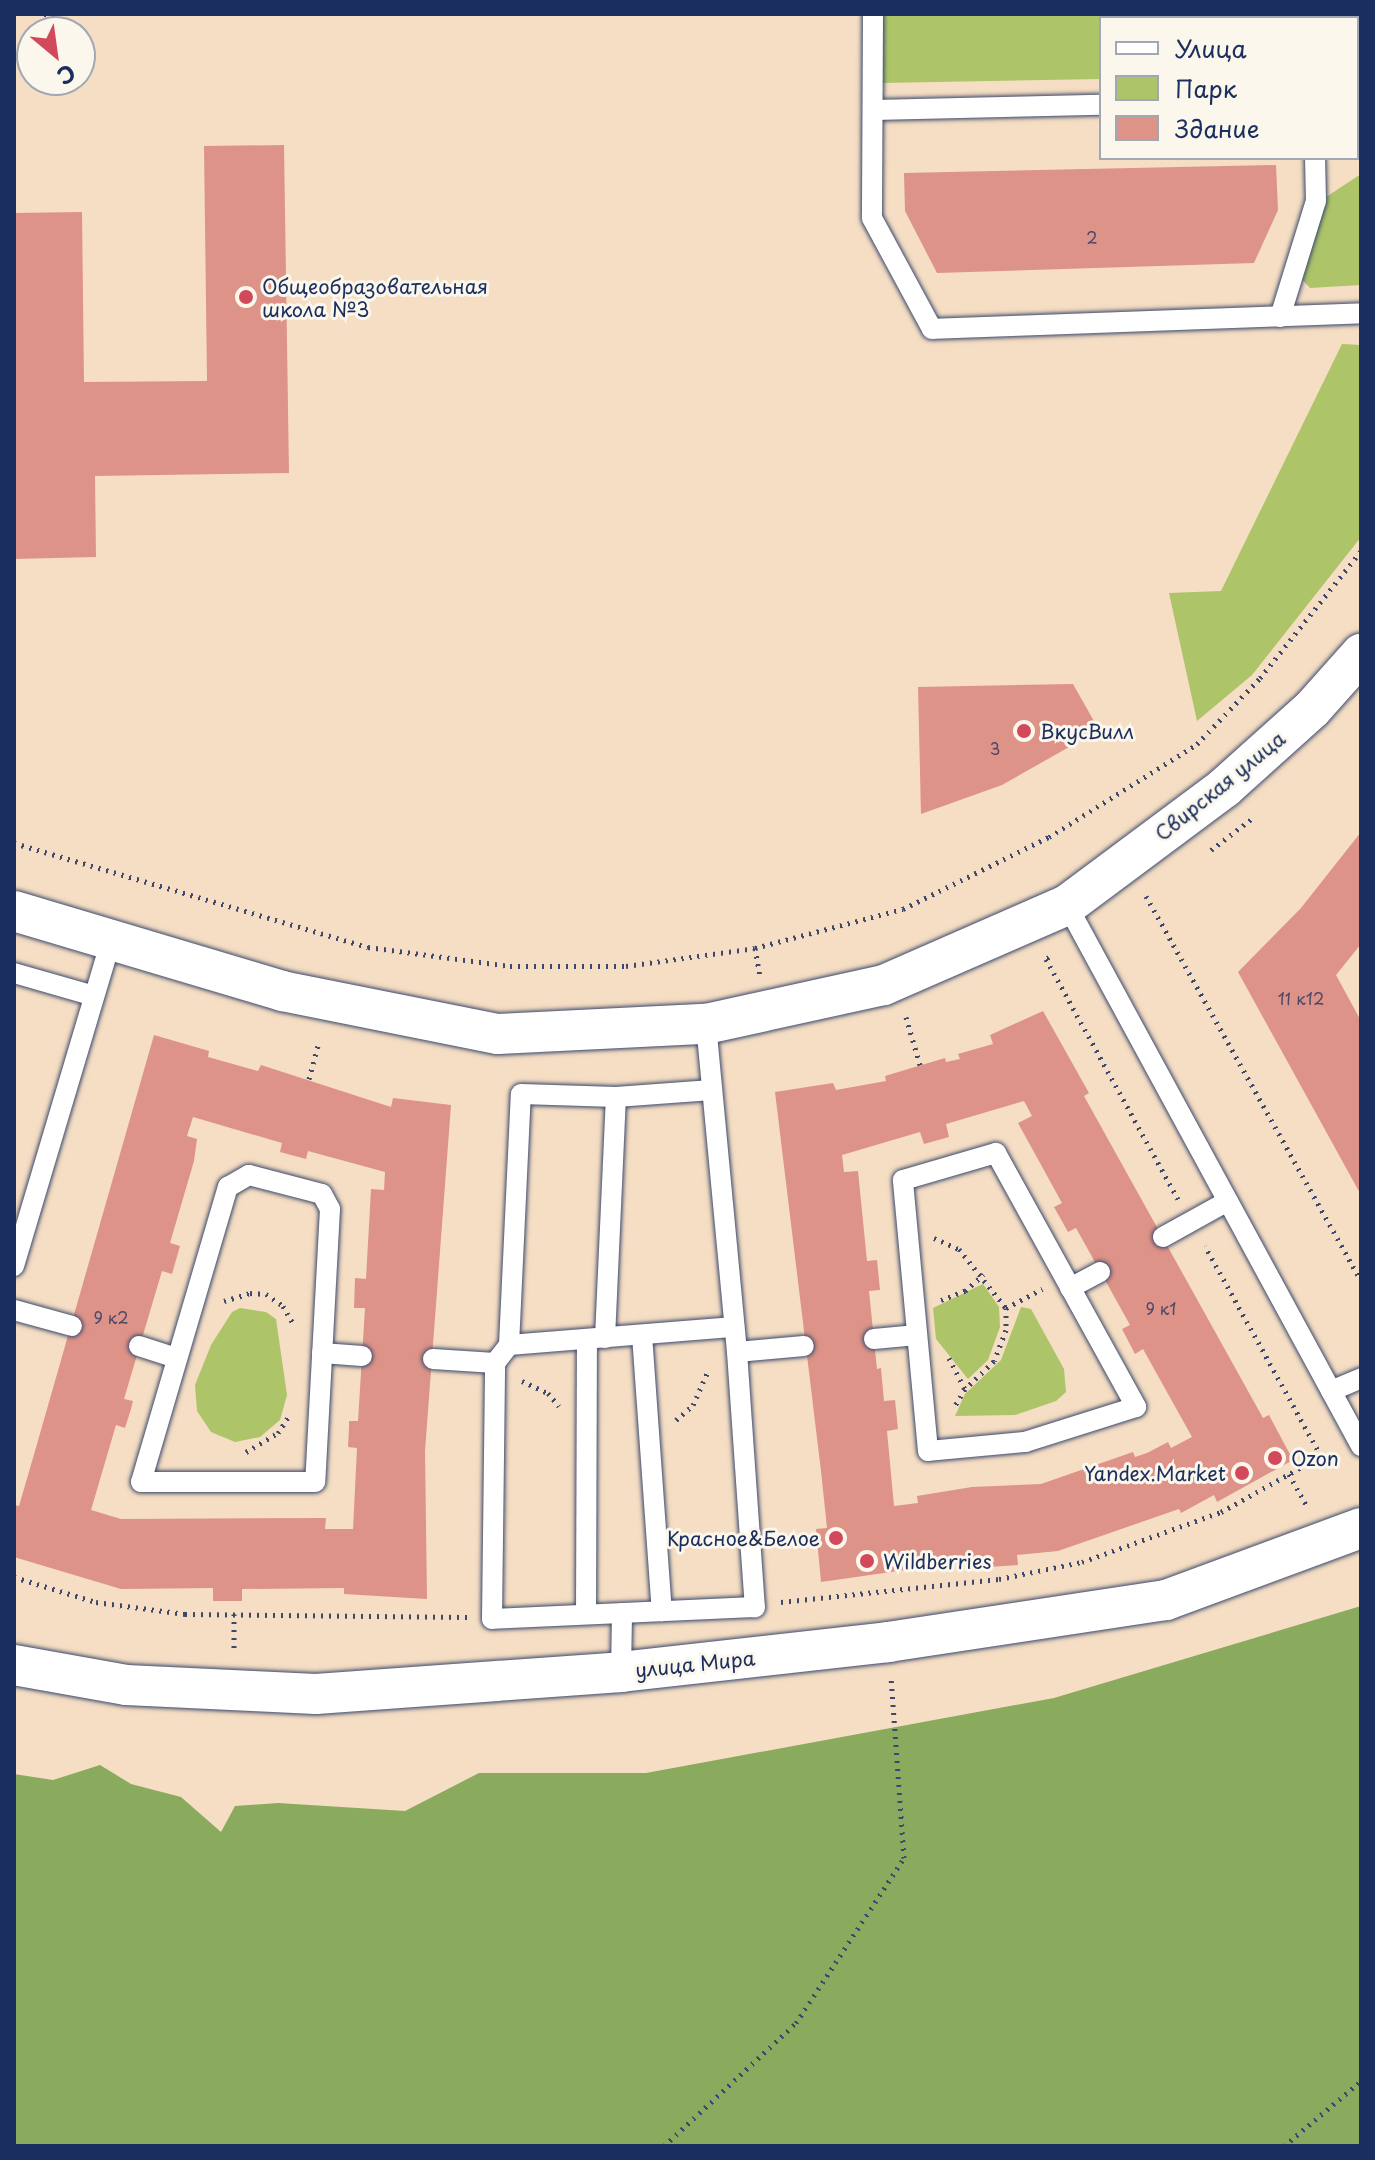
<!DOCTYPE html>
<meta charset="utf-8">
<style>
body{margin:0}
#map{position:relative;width:1375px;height:2160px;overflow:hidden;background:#f5dec3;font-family:"Playpen Sans",sans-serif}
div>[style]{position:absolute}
.green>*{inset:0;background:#adc469}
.forest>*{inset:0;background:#8aaa5d}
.building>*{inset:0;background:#dd9388}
.path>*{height:5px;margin-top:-2.5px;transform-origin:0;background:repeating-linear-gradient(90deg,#3c496d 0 2px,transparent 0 8px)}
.roads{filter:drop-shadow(0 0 2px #3c496d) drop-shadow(0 0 2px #3c496d)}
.service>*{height:20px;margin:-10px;padding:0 10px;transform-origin:10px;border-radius:10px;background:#fff}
.minor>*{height:40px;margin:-20px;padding:0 20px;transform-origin:20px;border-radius:20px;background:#fff}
.dots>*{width:22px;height:22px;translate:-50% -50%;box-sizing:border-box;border:4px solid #fbf7ec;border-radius:50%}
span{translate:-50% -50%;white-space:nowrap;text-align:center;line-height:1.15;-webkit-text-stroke:6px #fbf7ec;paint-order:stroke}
.number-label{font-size:16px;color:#4c4868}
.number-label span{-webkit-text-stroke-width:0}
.poi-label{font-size:20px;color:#1b2f5e}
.left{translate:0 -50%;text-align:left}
.right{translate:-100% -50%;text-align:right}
.street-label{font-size:20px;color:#1b2f5e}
.frame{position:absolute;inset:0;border:16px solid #1b2f5e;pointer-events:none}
.legend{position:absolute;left:1099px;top:16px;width:260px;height:144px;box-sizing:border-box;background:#fbf7ec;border:2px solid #a1a7b3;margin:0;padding:10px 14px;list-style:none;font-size:24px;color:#1b2f5e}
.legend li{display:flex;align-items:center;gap:16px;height:40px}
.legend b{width:40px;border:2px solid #a1a7b3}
.north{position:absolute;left:16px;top:16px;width:80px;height:80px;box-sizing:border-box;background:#fbf7ec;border:2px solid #a1a7b3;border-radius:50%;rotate:151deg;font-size:22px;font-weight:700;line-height:32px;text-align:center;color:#1b2f5e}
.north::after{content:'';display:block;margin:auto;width:28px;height:36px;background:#d1495b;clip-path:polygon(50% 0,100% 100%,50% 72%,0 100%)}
</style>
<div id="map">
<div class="green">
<i style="clip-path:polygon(881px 14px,1361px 14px,1361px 134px,1357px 136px,1357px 18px,1101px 18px,1101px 79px,881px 83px)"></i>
<i style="clip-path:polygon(1361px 174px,1361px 285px,1310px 288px,1292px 269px,1323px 199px)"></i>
<i style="clip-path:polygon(1342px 344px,1361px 345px,1361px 537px,1252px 675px,1197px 721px,1169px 593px,1221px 591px)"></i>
<i style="clip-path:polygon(983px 1284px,999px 1307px,1000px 1327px,988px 1360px,968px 1379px,936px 1339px,933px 1308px)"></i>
<i style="clip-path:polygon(1021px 1307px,1031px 1309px,1064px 1369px,1066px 1392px,1056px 1401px,1015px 1415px,955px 1416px,965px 1394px,1001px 1360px)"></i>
<i style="clip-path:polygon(240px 1308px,266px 1312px,276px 1319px,287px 1395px,280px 1420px,260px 1437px,235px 1442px,211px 1432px,197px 1411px,195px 1385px,211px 1345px,232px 1312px)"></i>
</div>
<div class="forest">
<i style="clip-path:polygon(1361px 1606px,1361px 2146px,14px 2146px,14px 1774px,53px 1780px,100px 1765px,131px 1784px,181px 1797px,221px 1832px,235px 1806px,278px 1803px,405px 1811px,479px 1773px,646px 1773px,1054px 1698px)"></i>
</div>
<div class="building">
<i style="clip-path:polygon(284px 145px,289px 473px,95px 476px,96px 557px,14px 559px,14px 213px,82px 212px,84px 382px,207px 381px,204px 146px)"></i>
<i style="clip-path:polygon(1276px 165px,1278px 210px,1254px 263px,937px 273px,905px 211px,904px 173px)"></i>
<i style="clip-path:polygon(1073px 684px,1099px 730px,1002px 785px,921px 814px,918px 687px)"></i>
<i style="clip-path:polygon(1361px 832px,1361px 944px,1336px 975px,1361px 1021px,1361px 1195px,1238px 972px,1301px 908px)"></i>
<i style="clip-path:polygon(evenodd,1043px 1011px,1089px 1093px,1084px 1096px,1263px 1418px,1269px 1415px,1293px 1460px,1217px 1502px,1214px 1495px,1181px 1513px,1179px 1509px,1058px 1551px,1017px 1555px,1018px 1565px,989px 1567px,989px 1558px,821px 1582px,816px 1529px,827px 1528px,821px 1471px,775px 1092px,833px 1083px,836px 1090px,886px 1081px,885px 1076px,945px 1058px,946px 1062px,960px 1059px,958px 1054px,993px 1044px,990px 1035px,1043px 1011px,1024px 1101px,1032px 1116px,1018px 1123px,1062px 1203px,1054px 1207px,1068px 1232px,1076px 1228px,1130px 1325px,1122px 1329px,1135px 1354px,1143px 1349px,1192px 1437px,1171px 1448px,1168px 1442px,1147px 1453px,1135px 1457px,1133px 1452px,1041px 1484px,972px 1487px,917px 1496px,918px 1503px,894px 1506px,887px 1431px,898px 1429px,895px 1400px,884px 1401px,881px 1368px,877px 1369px,869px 1291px,880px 1290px,877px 1260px,867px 1261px,858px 1171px,844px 1172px,842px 1155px,920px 1132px,924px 1144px,949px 1137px,946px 1124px,1024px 1101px)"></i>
<i style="clip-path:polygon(evenodd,154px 1035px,209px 1051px,208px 1057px,258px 1071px,261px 1065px,391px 1107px,393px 1098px,451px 1105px,425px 1451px,427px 1599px,344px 1594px,344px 1588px,242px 1589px,242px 1601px,213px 1601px,213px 1588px,121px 1589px,14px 1557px,14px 1505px,19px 1506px,35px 1451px,154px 1035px,193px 1117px,282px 1143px,280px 1152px,306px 1159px,308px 1151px,385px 1172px,384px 1190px,371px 1189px,366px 1279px,355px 1278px,354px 1308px,365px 1308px,358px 1421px,349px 1421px,349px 1428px,348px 1447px,357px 1448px,353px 1529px,325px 1529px,326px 1518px,121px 1519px,91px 1510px,116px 1425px,125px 1428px,131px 1409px,133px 1401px,124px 1399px,162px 1271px,172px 1274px,180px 1246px,170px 1243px,194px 1161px,197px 1139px,187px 1136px,193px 1117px)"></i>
</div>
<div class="path">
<i style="left:44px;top:14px;width:12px"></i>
<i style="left:14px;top:843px;width:369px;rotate:16.4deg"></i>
<i style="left:368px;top:947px;width:143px;rotate:7.6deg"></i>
<i style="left:510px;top:966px;width:116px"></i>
<i style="left:626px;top:966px;width:130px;rotate:-7.9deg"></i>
<i style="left:755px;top:948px;width:153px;rotate:-14.8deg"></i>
<i style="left:903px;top:909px;width:163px;rotate:-26.3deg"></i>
<i style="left:1049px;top:837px;width:175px;rotate:-32.1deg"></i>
<i style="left:1197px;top:744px;width:91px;rotate:-46.3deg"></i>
<i style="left:1260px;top:678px;width:162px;rotate:-51.5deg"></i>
<i style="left:1211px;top:850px;width:54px;rotate:-37.5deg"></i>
<i style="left:1146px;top:896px;width:440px;rotate:60.8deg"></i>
<i style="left:755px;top:948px;width:27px;rotate:80deg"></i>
<i style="left:1049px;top:957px;width:4px;rotate:146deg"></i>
<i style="left:1046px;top:959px;width:274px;rotate:61.2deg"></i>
<i style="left:906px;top:1017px;width:50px;rotate:73.7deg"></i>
<i style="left:309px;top:1079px;width:38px;rotate:-75deg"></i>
<i style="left:934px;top:1238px;width:27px;rotate:24deg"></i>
<i style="left:959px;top:1249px;width:75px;rotate:51.5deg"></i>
<i style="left:1006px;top:1308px;width:22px;rotate:90deg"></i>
<i style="left:1006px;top:1330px;width:33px;rotate:111deg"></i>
<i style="left:994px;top:1361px;width:40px;rotate:136deg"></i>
<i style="left:965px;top:1389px;width:23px;rotate:121deg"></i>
<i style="left:941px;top:1300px;width:26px;rotate:-21deg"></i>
<i style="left:965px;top:1291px;width:25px;rotate:-42deg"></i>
<i style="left:224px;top:1301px;width:27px;rotate:-17deg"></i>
<i style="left:250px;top:1293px;width:16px;rotate:4deg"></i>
<i style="left:266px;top:1294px;width:21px;rotate:35deg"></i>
<i style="left:283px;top:1306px;width:22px;rotate:60deg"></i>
<i style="left:1006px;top:1308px;width:41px;rotate:-27.8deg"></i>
<i style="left:949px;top:1358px;width:35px;rotate:63deg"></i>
<i style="left:522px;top:1381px;width:29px;rotate:25deg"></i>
<i style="left:548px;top:1393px;width:17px;rotate:50deg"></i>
<i style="left:676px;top:1420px;width:23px;rotate:-41deg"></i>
<i style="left:693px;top:1405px;width:39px;rotate:-66deg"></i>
<i style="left:246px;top:1452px;width:37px;rotate:-31deg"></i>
<i style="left:278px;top:1433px;width:20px;rotate:-57deg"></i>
<i style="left:1289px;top:1474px;width:39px;rotate:61deg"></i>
<i style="left:14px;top:1577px;width:86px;rotate:17deg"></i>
<i style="left:96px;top:1602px;width:90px;rotate:7.7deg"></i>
<i style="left:185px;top:1614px;width:282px;rotate:0.6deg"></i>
<i style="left:781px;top:1602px;width:219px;rotate:-6deg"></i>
<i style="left:999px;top:1579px;width:85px;rotate:-11.6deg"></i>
<i style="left:1082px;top:1562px;width:148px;rotate:-19.8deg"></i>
<i style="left:1221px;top:1512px;width:115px;rotate:-29.2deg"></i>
<i style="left:1321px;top:1456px;width:240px;rotate:-118.9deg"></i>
<i style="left:234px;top:1614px;width:39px;rotate:90deg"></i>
<i style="left:664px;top:2146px;width:180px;rotate:-43deg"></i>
<i style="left:796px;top:2023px;width:197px;rotate:-56.8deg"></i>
<i style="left:904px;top:1858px;width:181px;rotate:-94.1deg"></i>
<i style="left:1284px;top:2146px;width:101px;rotate:-40.2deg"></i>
</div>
<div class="roads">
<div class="service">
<i style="left:873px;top:14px;width:204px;rotate:90.3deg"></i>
<i style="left:872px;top:218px;width:126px;rotate:61.6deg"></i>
<i style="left:932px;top:329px;width:429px;rotate:-2.1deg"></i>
<i style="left:873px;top:110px;width:228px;rotate:-1.3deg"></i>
<i style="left:1280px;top:317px;width:121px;rotate:-72.8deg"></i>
<i style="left:1316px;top:201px;width:43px;rotate:-91.3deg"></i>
<i style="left:1067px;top:905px;width:616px;rotate:61.48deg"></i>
<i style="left:14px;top:973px;width:83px;rotate:16deg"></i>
<i style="left:706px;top:1024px;width:329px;rotate:84.6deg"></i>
<i style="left:737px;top:1352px;width:256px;rotate:86deg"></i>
<i style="left:755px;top:1607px;width:263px;rotate:177.4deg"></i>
<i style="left:492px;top:1619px;width:256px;rotate:-89.3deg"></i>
<i style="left:495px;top:1363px;width:23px;rotate:-52deg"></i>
<i style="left:509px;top:1345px;width:251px;rotate:-87.3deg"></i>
<i style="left:521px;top:1094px;width:95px;rotate:1.8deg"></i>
<i style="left:616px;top:1097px;width:96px;rotate:-4.2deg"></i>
<i style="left:996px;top:1153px;width:290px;rotate:61.1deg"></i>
<i style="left:1136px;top:1407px;width:116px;rotate:162.5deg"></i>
<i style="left:1025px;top:1442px;width:97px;rotate:174.7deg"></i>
<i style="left:928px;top:1451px;width:272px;rotate:-95.3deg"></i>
<i style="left:903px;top:1180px;width:97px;rotate:-16.2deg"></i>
<i style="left:249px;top:1175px;width:75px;rotate:14.6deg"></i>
<i style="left:322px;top:1194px;width:17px;rotate:62deg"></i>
<i style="left:330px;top:1209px;width:273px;rotate:93.1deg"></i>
<i style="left:315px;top:1482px;width:174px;rotate:180deg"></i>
<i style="left:141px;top:1482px;width:308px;rotate:-73.6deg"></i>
<i style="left:228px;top:1187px;width:24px;rotate:-30deg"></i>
<i style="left:1163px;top:1237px;width:74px;rotate:-29deg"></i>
<i style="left:14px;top:1266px;width:340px;rotate:-73.4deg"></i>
<i style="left:1070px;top:1288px;width:34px;rotate:-28deg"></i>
<i style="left:14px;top:1310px;width:60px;rotate:15.4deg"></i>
<i style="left:642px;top:1335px;width:277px;rotate:85.9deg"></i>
<i style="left:605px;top:1338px;width:241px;rotate:-87.4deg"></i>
<i style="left:874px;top:1339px;width:43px;rotate:-5.3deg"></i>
<i style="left:509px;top:1345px;width:226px;rotate:-4.6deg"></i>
<i style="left:139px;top:1346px;width:40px;rotate:18deg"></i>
<i style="left:737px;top:1352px;width:67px;rotate:-5.1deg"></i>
<i style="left:322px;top:1353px;width:40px;rotate:4.3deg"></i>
<i style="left:433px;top:1359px;width:62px;rotate:3.7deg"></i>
<i style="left:1331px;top:1391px;width:33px;rotate:-23deg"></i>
<i style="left:586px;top:1614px;width:275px;rotate:-89.8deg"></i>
<i style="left:621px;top:1672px;width:59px;rotate:-89deg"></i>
</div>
<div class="minor">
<i style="left:14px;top:911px;width:280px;rotate:16.6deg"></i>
<i style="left:282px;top:991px;width:220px;rotate:11.3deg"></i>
<i style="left:498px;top:1034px;width:208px;rotate:-2.8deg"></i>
<i style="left:706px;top:1024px;width:182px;rotate:-12.4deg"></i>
<i style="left:884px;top:985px;width:200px;rotate:-23.6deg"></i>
<i style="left:1067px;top:905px;width:196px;rotate:-36.7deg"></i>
<i style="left:1224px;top:788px;width:118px;rotate:-41.9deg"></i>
<i style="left:1312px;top:709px;width:74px;rotate:-48.3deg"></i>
<i style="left:14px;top:1665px;width:114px;rotate:10.1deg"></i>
<i style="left:126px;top:1685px;width:190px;rotate:2.7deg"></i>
<i style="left:316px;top:1694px;width:306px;rotate:-4.1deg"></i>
<i style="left:621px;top:1672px;width:269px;rotate:-6.4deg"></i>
<i style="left:888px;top:1642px;width:281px;rotate:-8.6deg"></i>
<i style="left:1166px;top:1600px;width:208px;rotate:-20.3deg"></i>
</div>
</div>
<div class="dots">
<i style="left:246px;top:297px;background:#d1495b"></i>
<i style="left:1024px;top:731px;background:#d1495b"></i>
<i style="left:1275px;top:1458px;background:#d1495b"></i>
<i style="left:1242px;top:1473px;background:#d1495b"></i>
<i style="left:836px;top:1538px;background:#d1495b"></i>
<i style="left:867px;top:1561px;background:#d1495b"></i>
</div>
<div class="number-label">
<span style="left:1092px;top:237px">2</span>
<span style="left:995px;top:748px">3</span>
<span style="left:1301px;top:998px">11 к12</span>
<span style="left:1161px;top:1308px">9 к1</span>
<span style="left:111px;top:1317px">9 к2</span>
</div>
<div class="poi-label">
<span class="left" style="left:262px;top:298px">Общеобразовательная<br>школа №3</span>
<span class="left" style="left:1040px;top:731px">ВкусВилл</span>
<span class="left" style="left:1291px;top:1458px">Ozon</span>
<span class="right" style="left:1226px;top:1473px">Yandex.Market</span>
<span class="right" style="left:820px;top:1538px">Красное&amp;Белое</span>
<span class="left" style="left:883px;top:1561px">Wildberries</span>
</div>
<div class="street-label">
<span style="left:1220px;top:786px;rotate:-39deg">Свирская улица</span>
<span style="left:695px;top:1664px;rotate:-6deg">улица Мира</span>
</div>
<div class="frame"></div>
<ul class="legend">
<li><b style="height:10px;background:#fff"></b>Улица</li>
<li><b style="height:22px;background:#adc469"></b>Парк</li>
<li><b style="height:22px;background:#dd9388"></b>Здание</li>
</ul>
<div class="north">С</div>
</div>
